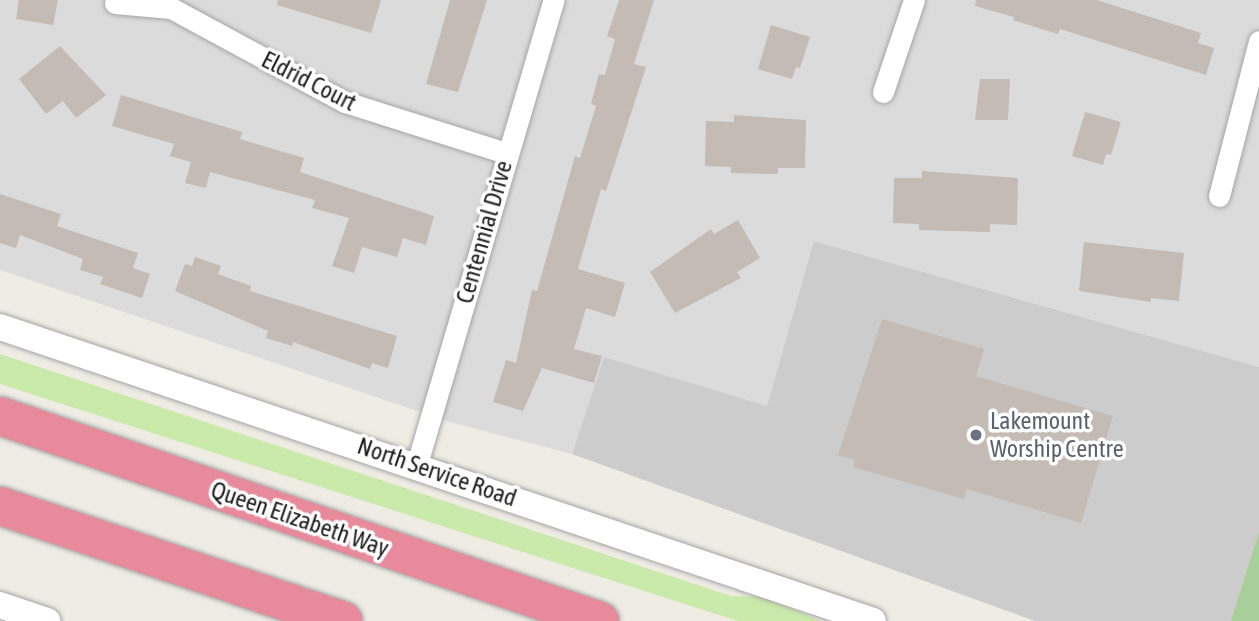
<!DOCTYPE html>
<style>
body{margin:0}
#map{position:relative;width:1259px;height:621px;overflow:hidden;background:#efece4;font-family:"Asap Condensed",sans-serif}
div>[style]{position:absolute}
.residential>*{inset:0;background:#dcdbdb}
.religious>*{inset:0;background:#ccc}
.grass>*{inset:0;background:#c9eaaa}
.forest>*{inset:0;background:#a8cf99}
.building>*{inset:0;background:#c4bbb4}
.roads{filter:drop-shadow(0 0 2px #a5a5a5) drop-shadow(0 0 2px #a5a5a5)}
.minor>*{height:21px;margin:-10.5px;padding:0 10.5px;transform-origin:10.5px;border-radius:10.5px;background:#fff}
.tertiary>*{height:26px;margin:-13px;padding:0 13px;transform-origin:13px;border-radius:13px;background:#fff}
.motorway>*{height:38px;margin:-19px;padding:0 19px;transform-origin:19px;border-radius:19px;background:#e78b9c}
.dots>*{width:19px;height:19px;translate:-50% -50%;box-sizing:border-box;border:4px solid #fff;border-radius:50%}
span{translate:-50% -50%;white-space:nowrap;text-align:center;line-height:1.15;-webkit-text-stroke:7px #fff;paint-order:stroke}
.street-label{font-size:24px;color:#1e1e1e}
.worship-label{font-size:24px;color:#5b616d}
.left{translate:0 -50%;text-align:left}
</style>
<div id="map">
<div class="residential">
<i style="clip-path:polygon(0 0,1259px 0,1259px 367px,815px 241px,767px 407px,604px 357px,572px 454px,450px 422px,0 270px)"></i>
</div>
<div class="religious">
<i style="clip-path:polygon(814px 241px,1259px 367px,1259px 576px,1244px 621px,1035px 621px,572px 454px,604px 357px,767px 406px)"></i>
</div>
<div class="grass">
<i style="clip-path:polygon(0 354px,731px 596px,763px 597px,821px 621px,738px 621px,0 384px)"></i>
</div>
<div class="forest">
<i style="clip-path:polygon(1259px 532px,1259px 621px,1231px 621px)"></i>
</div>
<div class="building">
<i style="clip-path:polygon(19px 0,58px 0,53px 25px,16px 19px)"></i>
<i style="clip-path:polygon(278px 0,381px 0,371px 33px,277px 5px)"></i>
<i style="clip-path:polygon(450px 0,487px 0,458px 92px,426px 84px)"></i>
<i style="clip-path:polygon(619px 0,654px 0,634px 64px,646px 67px,606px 191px,601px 189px,578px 269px,625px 283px,615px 317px,586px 308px,574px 349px,602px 356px,594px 383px,542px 368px,523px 411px,493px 402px,506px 360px,516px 363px,532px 290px,537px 291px,575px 156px,580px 158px,596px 106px,591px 104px,599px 74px,605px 75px,615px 39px,607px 36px)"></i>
<i style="clip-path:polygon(976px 0,1097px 0,1201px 33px,1198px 43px,1214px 48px,1206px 75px,1060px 29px,1058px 34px,1013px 20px,1014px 17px,975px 6px)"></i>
<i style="clip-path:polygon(771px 25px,810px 37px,800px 68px,796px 67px,792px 79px,758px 69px)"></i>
<i style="clip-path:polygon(60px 46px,106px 95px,76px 118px,63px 101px,46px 114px,19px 79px)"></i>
<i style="clip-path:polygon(980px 79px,1010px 79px,1008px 120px,975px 120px)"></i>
<i style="clip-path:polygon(121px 95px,242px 132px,240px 139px,304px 158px,300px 172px,434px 216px,426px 245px,403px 238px,397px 257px,362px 247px,354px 273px,332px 266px,349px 218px,312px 208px,315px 200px,210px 172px,206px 188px,185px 183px,191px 162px,170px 156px,174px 144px,112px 126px)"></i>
<i style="clip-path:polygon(1085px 112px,1121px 122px,1111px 155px,1106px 154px,1103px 165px,1072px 156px)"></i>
<i style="clip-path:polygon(734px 115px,806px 120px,805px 168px,778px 168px,778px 174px,731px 173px,731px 167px,705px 166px,706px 121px,734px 122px)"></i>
<i style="clip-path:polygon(922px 171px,1018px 178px,1017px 225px,990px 224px,990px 232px,919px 230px,919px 224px,893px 223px,894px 178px,922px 178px)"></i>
<i style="clip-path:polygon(0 194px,61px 214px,57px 226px,138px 253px,133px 268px,150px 274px,142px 298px,100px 284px,103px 277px,80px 270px,83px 259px,20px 235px,16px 248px,0 243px)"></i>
<i style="clip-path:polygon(738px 220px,760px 258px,737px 272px,741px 278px,675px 313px,650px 272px,711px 229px,714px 234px)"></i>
<i style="clip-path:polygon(1084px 242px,1184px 253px,1179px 301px,1151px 298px,1151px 302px,1079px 291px)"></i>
<i style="clip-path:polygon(195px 257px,221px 266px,218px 274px,251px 286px,250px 291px,397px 336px,388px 368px,372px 363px,370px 369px,293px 342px,292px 346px,266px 338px,268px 331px,175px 291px,185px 264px,192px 266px)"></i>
<i style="clip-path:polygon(882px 319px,984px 349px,976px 376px,1113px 416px,1081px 523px,967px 489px,964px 499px,853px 467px,855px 460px,838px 455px)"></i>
</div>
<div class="roads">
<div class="minor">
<i style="left:115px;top:3px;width:56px;rotate:5.1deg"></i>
<i style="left:171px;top:8px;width:198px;rotate:28.4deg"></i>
<i style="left:345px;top:102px;width:169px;rotate:17.6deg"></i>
<i style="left:883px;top:92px;width:97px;rotate:-71.4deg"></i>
<i style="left:1219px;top:196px;width:160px;rotate:-75.5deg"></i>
<i style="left:417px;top:464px;width:484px;rotate:-73.6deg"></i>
</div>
<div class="tertiary">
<i style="left:0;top:327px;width:921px;rotate:18.61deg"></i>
<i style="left:0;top:605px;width:50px;rotate:18.8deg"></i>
</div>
<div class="motorway">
<i style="left:0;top:416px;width:634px;rotate:18.86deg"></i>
<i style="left:0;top:506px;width:362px;rotate:18.5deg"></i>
</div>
</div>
<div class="dots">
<i style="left:976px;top:435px;background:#6b7280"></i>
</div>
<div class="street-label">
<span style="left:309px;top:81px;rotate:27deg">Eldrid Court</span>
<span style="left:484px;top:232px;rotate:-74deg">Centennial Drive</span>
<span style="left:437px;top:472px;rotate:19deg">North Service Road</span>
<span style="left:300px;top:519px;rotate:19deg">Queen Elizabeth Way</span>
</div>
<div class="worship-label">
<span class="left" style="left:990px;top:435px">Lakemount<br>Worship Centre</span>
</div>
</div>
